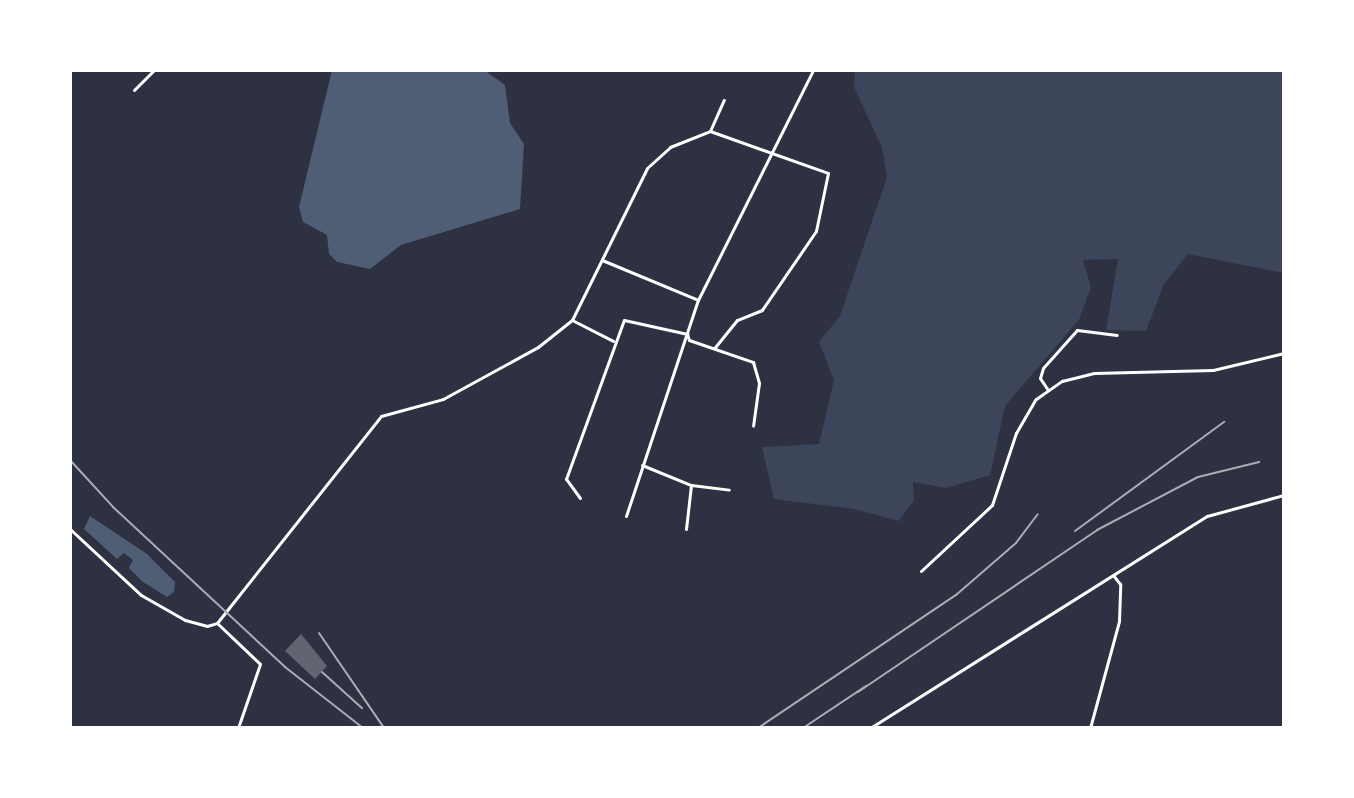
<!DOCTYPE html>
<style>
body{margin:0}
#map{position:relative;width:1354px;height:798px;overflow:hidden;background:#2d3142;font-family:Montserrat,sans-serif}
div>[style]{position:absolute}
.green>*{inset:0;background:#3c4559}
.water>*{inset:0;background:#4f5d75}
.building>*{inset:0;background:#626471}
.minor>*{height:3px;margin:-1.5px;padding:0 1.5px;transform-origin:1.5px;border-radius:1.5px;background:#fff}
.rail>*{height:2px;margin:-1px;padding:0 1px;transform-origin:1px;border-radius:1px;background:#abadb3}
span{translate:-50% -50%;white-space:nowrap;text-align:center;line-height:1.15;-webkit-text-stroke:7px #fff;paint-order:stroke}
.frame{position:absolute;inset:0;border:72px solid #fff;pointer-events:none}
</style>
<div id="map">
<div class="green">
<i style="clip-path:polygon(855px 70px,1284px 70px,1284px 273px,1188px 254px,1164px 284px,1146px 331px,1106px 330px,1118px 259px,1083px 260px,1091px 287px,1079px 320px,1005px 406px,990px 475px,946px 488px,913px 482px,914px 500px,899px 521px,854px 509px,774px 499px,762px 447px,819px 444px,834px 380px,819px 342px,840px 316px,887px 177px,882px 148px,854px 87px)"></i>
</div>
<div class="water">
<i style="clip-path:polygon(332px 70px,484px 70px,505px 85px,510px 123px,524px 144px,520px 209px,401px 245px,370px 269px,337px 262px,329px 254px,327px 235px,303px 222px,299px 207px)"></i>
<i style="clip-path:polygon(90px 516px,147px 554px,175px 582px,174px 592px,167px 597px,143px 582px,129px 568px,133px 560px,124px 553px,117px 559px,84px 529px)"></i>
</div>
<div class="building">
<i style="clip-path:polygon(301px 634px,327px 666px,315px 679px,285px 651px)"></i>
</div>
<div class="minor">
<i style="left:134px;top:90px;width:28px;rotate:-45deg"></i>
<i style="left:710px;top:131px;width:125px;rotate:19.6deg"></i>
<i style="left:828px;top:173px;width:59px;rotate:101.7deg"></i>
<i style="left:816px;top:231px;width:96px;rotate:124.4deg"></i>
<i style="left:762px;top:310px;width:27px;rotate:158deg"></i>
<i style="left:737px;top:320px;width:35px;rotate:129deg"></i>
<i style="left:602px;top:260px;width:104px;rotate:22.6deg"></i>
<i style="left:572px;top:320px;width:46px;rotate:27.1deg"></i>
<i style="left:1048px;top:390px;width:14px;rotate:-124deg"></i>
<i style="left:1040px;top:378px;width:10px;rotate:-73deg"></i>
<i style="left:1043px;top:368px;width:51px;rotate:-48.2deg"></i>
<i style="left:1077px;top:330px;width:40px;rotate:7.1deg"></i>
<i style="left:642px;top:465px;width:53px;rotate:22.2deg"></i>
<i style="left:691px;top:485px;width:38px;rotate:7deg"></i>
<i style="left:580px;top:498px;width:24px;rotate:-126deg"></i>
<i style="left:566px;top:479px;width:169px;rotate:-70deg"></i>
<i style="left:624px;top:320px;width:65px;rotate:12.5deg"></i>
<i style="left:687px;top:334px;width:6px;rotate:72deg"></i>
<i style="left:689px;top:340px;width:68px;rotate:19deg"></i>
<i style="left:753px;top:362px;width:22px;rotate:74deg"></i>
<i style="left:759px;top:383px;width:43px;rotate:97.9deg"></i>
<i style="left:626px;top:516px;width:228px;rotate:-71.6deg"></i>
<i style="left:698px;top:300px;width:257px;rotate:-63.4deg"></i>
<i style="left:70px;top:529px;width:97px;rotate:42.9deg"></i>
<i style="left:141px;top:595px;width:51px;rotate:29.6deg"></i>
<i style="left:185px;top:620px;width:23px;rotate:15deg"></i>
<i style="left:207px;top:626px;width:10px;rotate:-17deg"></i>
<i style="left:217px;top:623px;width:264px;rotate:-51.6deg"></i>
<i style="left:381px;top:416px;width:64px;rotate:-15.3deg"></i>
<i style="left:443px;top:399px;width:108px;rotate:-28.7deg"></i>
<i style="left:538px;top:347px;width:43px;rotate:-38.5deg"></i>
<i style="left:572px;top:320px;width:169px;rotate:-63.7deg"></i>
<i style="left:647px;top:168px;width:31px;rotate:-42deg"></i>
<i style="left:670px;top:147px;width:43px;rotate:-21.8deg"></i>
<i style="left:710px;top:131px;width:34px;rotate:-66deg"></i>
<i style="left:686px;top:529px;width:44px;rotate:-83.5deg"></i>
<i style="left:921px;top:571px;width:97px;rotate:-42.9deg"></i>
<i style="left:992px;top:505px;width:76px;rotate:-71.6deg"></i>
<i style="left:1016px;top:433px;width:39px;rotate:-60deg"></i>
<i style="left:1036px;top:399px;width:32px;rotate:-35deg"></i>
<i style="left:1062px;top:381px;width:33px;rotate:-14deg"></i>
<i style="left:1094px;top:373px;width:119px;rotate:-1.4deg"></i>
<i style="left:1213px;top:370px;width:73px;rotate:-13.5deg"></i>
<i style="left:217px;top:623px;width:59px;rotate:43.6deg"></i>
<i style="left:260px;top:664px;width:68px;rotate:109deg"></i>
<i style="left:870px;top:728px;width:398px;rotate:-32.2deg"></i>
<i style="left:1207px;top:516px;width:80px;rotate:-15.3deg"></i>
<i style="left:1090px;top:728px;width:111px;rotate:-74.8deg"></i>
<i style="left:1119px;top:621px;width:37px;rotate:-88deg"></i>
<i style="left:1120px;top:584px;width:11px;rotate:-128deg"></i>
</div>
<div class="rail">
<i style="left:70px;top:460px;width:64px;rotate:47.5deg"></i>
<i style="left:113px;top:507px;width:235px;rotate:42.9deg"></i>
<i style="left:285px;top:667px;width:99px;rotate:38deg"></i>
<i style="left:1075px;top:531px;width:185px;rotate:-36.2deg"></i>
<i style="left:319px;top:633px;width:115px;rotate:55.6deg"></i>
<i style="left:322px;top:672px;width:54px;rotate:42deg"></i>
<i style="left:858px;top:692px;width:289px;rotate:-34.1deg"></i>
<i style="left:1097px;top:530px;width:114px;rotate:-27.7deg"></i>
<i style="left:1198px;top:477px;width:63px;rotate:-13.8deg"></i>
<i style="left:758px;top:728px;width:239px;rotate:-33.9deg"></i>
<i style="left:956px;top:595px;width:79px;rotate:-40.9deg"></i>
<i style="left:1016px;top:543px;width:36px;rotate:-53deg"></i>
<i style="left:803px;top:728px;width:76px;rotate:-33.7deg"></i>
</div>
<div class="frame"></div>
</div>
